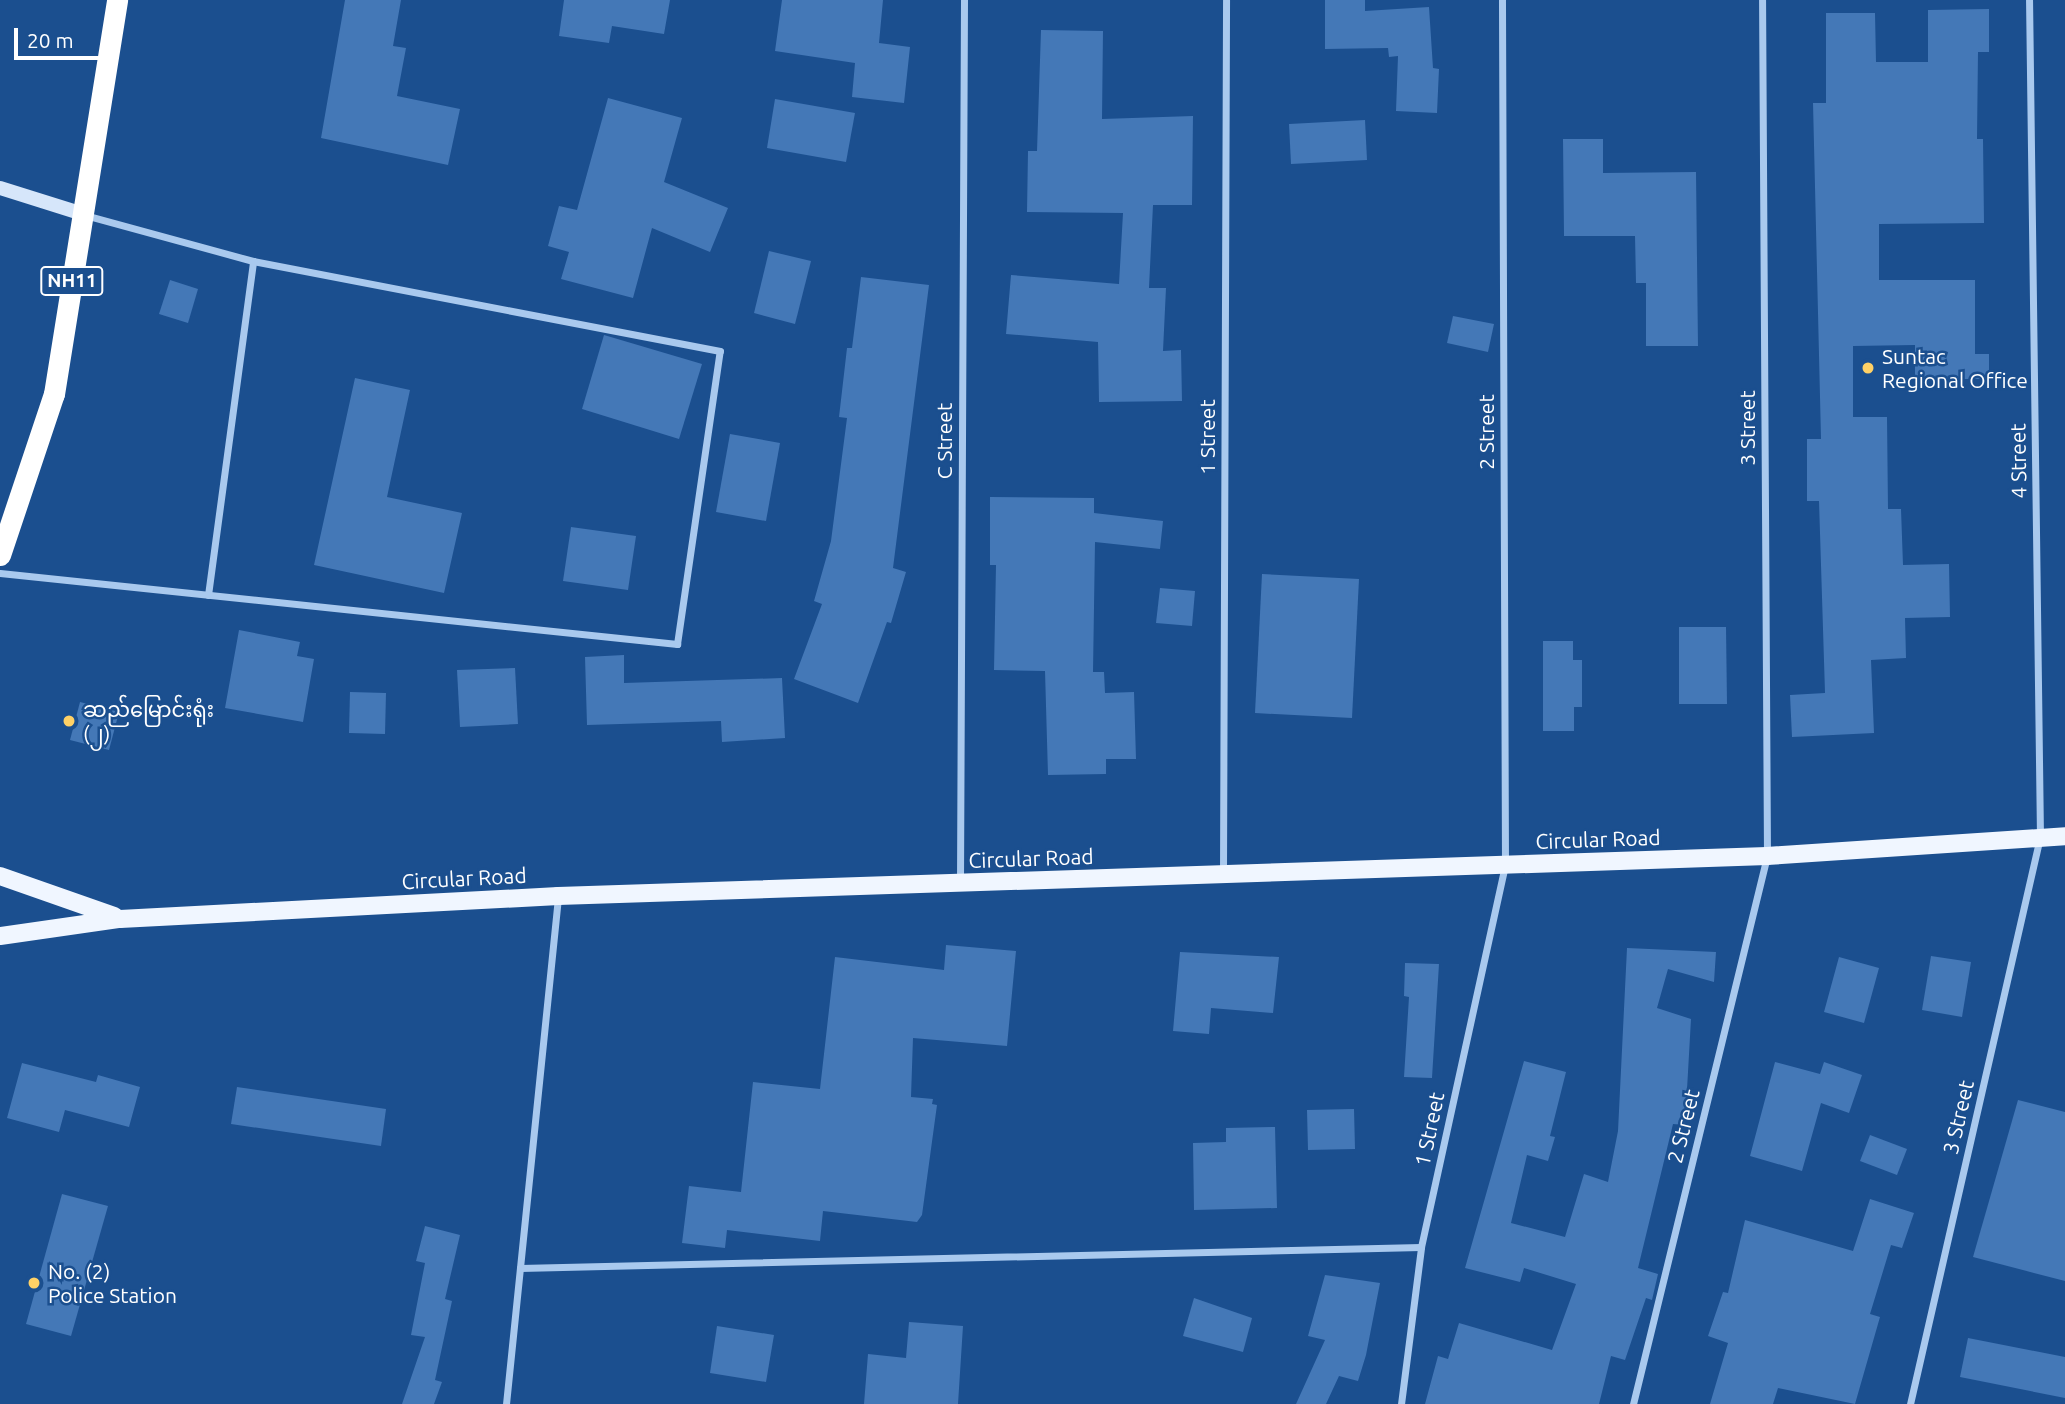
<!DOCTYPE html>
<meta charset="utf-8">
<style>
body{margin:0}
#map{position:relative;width:2065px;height:1404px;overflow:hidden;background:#1b4f8f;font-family:Ubuntu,"Noto Sans Myanmar",sans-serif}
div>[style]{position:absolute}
.building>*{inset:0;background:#4478b7}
.street>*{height:7px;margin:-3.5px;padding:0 3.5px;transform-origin:3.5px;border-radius:3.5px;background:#a9c9ee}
.secondary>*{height:14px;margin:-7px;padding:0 7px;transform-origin:7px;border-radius:7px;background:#d6e6fa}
.primary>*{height:18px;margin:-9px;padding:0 9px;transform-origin:9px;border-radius:9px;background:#f0f6ff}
.highway>*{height:21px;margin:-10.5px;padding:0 10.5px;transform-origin:10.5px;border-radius:10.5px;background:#fff}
.dots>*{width:19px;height:19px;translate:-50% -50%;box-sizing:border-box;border:4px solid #1b4f8f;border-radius:50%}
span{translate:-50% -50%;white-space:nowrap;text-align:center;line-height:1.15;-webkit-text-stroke:5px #1b4f8f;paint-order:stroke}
.shield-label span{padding:2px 5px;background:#1b4f8f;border:2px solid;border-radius:5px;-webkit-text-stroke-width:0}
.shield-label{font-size:19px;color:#fff;font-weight:700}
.poi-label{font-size:21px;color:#fff}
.left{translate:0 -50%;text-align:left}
.street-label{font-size:21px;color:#fff}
.scale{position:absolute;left:14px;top:28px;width:96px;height:32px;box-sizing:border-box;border:4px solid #fff;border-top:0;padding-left:9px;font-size:21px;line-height:24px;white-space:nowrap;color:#fff;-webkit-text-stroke:5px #1b4f8f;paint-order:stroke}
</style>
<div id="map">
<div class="building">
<i style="clip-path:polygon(345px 0,401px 0,393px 46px,406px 48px,397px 96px,460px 109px,448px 165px,321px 138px)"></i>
<i style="clip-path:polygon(564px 0,670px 0,664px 34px,612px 26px,609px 43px,559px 36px)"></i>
<i style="clip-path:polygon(782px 0,883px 0,879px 43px,910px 47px,904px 103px,852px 97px,855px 63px,775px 51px)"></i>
<i style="clip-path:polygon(1325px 0,1365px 0,1365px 11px,1429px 7px,1433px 68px,1439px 69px,1437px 113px,1396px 111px,1398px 56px,1389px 57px,1388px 48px,1325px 49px)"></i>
<i style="clip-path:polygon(1989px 9px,1989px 52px,1978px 52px,1977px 139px,1983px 139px,1984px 223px,1879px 224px,1879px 280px,1975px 280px,1975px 354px,1989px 354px,1989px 379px,1915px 379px,1915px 345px,1853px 346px,1853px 417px,1887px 417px,1888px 509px,1901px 509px,1903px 565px,1949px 564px,1950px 617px,1905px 618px,1906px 658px,1871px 660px,1874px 733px,1792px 737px,1790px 695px,1825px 693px,1819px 501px,1807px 501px,1807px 439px,1821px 439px,1813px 103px,1826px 103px,1826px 13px,1875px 13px,1876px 62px,1928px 62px,1928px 10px)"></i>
<i style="clip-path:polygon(1041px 30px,1103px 31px,1102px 119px,1193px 116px,1192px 205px,1153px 205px,1149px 288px,1166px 288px,1163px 351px,1181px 350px,1182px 401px,1099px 402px,1098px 342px,1006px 334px,1011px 275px,1119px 284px,1123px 213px,1027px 212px,1028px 151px,1037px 151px)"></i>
<i style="clip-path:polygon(608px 98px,682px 118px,664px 182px,728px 208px,710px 252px,652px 228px,633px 298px,561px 279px,569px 252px,548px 246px,559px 206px,577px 210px)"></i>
<i style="clip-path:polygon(775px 99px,855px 113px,846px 162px,767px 148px)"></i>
<i style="clip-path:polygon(1365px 120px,1367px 160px,1291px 164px,1289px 124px)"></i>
<i style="clip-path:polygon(1563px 139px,1603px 139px,1603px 173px,1696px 172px,1698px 346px,1646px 346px,1646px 283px,1636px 283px,1635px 236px,1564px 236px)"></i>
<i style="clip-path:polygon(769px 251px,811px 261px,795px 324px,754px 313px)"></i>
<i style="clip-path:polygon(861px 277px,929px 285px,893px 568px,906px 572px,891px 623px,887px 622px,858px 703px,794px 679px,822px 604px,814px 601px,831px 541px,847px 418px,839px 417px,847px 348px,852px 348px)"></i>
<i style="clip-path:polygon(170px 280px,198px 289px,188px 323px,159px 314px)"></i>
<i style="clip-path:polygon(1453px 316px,1494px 324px,1488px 352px,1447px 343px)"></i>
<i style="clip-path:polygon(604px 335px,702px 364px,679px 439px,582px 409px)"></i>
<i style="clip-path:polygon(355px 378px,410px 390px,387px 497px,462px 513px,444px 593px,314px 565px)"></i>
<i style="clip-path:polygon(730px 434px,780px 443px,766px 521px,716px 512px)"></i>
<i style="clip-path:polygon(990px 497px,1094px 498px,1094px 513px,1163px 521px,1160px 549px,1095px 542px,1093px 672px,1104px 672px,1105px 693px,1134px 692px,1136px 759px,1106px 759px,1106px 774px,1048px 775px,1045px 671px,994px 670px,996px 565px,990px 565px)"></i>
<i style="clip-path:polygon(571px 527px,636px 536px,628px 590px,563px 581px)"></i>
<i style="clip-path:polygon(1262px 574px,1359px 579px,1352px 718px,1255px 713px)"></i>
<i style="clip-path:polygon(1160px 588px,1195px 591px,1192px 626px,1156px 623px)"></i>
<i style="clip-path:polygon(1679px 627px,1726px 627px,1727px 704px,1679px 704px)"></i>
<i style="clip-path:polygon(239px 630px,300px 642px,297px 656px,314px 659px,303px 722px,225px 708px)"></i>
<i style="clip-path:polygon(1543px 641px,1573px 641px,1573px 660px,1582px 660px,1582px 707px,1574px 707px,1574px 731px,1543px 731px)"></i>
<i style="clip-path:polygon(624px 655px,624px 683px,782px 678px,785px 738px,722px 742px,721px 721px,587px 725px,585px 657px)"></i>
<i style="clip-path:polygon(515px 668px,518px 724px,460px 727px,457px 670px)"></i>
<i style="clip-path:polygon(350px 692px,386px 693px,385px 734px,349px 733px)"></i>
<i style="clip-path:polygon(80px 702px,119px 712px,109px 750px,70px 740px)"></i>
<i style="clip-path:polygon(946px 945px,1016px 951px,1007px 1046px,913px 1038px,911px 1097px,933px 1099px,932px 1104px,937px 1105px,922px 1215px,917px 1222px,823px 1211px,820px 1241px,727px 1230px,725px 1248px,682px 1243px,689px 1186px,741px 1192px,753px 1082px,820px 1089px,835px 957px,944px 970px)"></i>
<i style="clip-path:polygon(1627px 948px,1716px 952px,1714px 982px,1668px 969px,1657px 1008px,1691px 1019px,1685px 1125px,1673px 1124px,1638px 1268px,1658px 1274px,1652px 1300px,1646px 1298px,1625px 1360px,1611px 1356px,1599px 1404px,1425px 1404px,1438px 1356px,1448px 1359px,1459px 1323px,1552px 1350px,1576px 1284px,1524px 1268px,1520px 1282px,1465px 1268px,1524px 1061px,1566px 1072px,1550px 1136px,1555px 1137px,1548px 1161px,1527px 1155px,1511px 1223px,1565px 1237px,1584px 1174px,1608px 1182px,1618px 1131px)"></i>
<i style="clip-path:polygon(1180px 952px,1279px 957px,1273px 1013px,1211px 1008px,1209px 1034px,1173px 1031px)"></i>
<i style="clip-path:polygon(1931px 956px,1971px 962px,1962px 1017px,1922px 1010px)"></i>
<i style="clip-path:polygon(1839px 957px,1879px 968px,1864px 1023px,1824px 1012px)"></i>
<i style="clip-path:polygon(1405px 963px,1439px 964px,1432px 1078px,1404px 1077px,1409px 997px,1404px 996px)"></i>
<i style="clip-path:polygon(1775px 1062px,1820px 1074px,1824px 1062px,1862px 1075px,1849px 1113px,1821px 1103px,1802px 1171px,1750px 1156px)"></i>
<i style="clip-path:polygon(22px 1063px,96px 1082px,98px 1075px,140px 1087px,129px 1127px,65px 1110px,59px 1132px,7px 1118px)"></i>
<i style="clip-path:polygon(237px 1087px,386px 1109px,381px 1146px,231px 1124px)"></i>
<i style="clip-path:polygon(2018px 1100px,2065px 1112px,2065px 1281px,1973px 1257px)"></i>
<i style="clip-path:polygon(1354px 1109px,1355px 1149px,1308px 1150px,1307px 1110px)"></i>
<i style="clip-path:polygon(1275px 1127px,1277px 1208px,1194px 1210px,1193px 1143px,1226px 1142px,1226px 1128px)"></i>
<i style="clip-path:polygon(1870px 1135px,1907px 1149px,1897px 1175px,1860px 1161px)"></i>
<i style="clip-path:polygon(62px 1194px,108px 1206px,71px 1336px,26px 1324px)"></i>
<i style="clip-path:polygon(1870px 1199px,1914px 1213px,1902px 1248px,1891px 1245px,1870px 1314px,1880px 1317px,1855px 1404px,1778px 1388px,1773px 1404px,1710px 1404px,1728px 1343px,1708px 1336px,1723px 1292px,1728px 1293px,1745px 1220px,1853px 1251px)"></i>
<i style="clip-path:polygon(425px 1226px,460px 1235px,445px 1299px,452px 1301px,435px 1380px,442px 1382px,434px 1404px,402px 1404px,425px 1337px,411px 1335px,425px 1263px,416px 1261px)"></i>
<i style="clip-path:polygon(1325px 1275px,1380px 1283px,1366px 1355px,1358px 1381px,1339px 1376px,1326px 1404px,1296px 1404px,1325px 1340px,1308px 1336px)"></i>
<i style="clip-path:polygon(1194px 1298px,1252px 1318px,1243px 1352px,1183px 1336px)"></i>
<i style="clip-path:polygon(909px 1322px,963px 1326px,958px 1404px,864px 1404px,868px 1354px,906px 1358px)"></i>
<i style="clip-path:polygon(717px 1326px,774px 1335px,766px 1382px,710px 1373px)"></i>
<i style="clip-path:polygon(1968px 1338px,2065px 1357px,2065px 1398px,1960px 1377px)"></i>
</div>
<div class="street">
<i style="left:0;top:573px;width:681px;rotate:5.99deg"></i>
<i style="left:677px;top:644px;width:296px;rotate:-81.7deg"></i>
<i style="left:720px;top:351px;width:476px;rotate:-169.1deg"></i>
<i style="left:253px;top:261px;width:174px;rotate:-164.7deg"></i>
<i style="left:208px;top:595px;width:337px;rotate:-82.3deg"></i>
<i style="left:1223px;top:874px;width:874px;rotate:-89.8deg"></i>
<i style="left:960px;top:882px;width:882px;rotate:-89.74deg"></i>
<i style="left:520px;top:1268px;width:901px;rotate:-1.34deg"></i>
<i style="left:506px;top:1404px;width:510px;rotate:-84.14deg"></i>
<i style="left:1401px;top:1404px;width:158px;rotate:-82.7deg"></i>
<i style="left:1421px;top:1247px;width:392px;rotate:-77.6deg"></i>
<i style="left:1505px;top:864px;width:864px;rotate:-90.2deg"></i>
<i style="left:1633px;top:1404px;width:564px;rotate:-76.26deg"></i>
<i style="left:1767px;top:856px;width:856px;rotate:-90.33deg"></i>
<i style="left:1910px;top:1404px;width:582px;rotate:-77.09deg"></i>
<i style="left:2040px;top:837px;width:837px;rotate:-90.75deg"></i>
</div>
<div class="secondary">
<i style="left:0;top:188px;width:87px;rotate:17.4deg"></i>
</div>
<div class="primary">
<i style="left:0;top:876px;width:121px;rotate:19.3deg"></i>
<i style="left:0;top:936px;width:121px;rotate:-8.1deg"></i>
<i style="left:120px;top:919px;width:439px;rotate:-3deg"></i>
<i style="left:558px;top:896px;width:1210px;rotate:-1.89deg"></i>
<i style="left:1767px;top:856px;width:299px;rotate:-3.8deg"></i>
</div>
<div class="highway">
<i style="left:0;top:555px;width:170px;rotate:-71.5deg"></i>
<i style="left:54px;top:394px;width:399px;rotate:-80.9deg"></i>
</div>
<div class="dots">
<i style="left:1868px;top:368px;background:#ffd166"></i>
<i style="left:69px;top:721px;background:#ffd166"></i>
<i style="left:34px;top:1283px;background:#ffd166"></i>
</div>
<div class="shield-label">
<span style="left:72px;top:281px">NH11</span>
</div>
<div class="poi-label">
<span class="left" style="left:1882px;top:368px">Suntac<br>Regional Office</span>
<span class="left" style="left:83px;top:721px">ဆည်မြောင်းရုံး<br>(၂)</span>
<span class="left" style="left:48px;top:1283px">No. (2)<br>Police Station</span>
</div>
<div class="street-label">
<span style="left:1747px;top:428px;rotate:-90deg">3 Street</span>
<span style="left:1486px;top:432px;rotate:-90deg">2 Street</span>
<span style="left:1207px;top:437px;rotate:-90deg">1 Street</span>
<span style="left:944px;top:441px;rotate:-90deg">C Street</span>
<span style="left:2018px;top:461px;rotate:-91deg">4 Street</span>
<span style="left:1598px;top:839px;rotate:-2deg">Circular Road</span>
<span style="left:1031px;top:858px;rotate:-2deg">Circular Road</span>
<span style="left:464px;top:878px;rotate:-3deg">Circular Road</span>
<span style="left:1958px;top:1117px;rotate:-77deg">3 Street</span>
<span style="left:1683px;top:1126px;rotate:-76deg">2 Street</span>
<span style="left:1429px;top:1129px;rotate:-78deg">1 Street</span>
</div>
<div class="scale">20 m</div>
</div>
